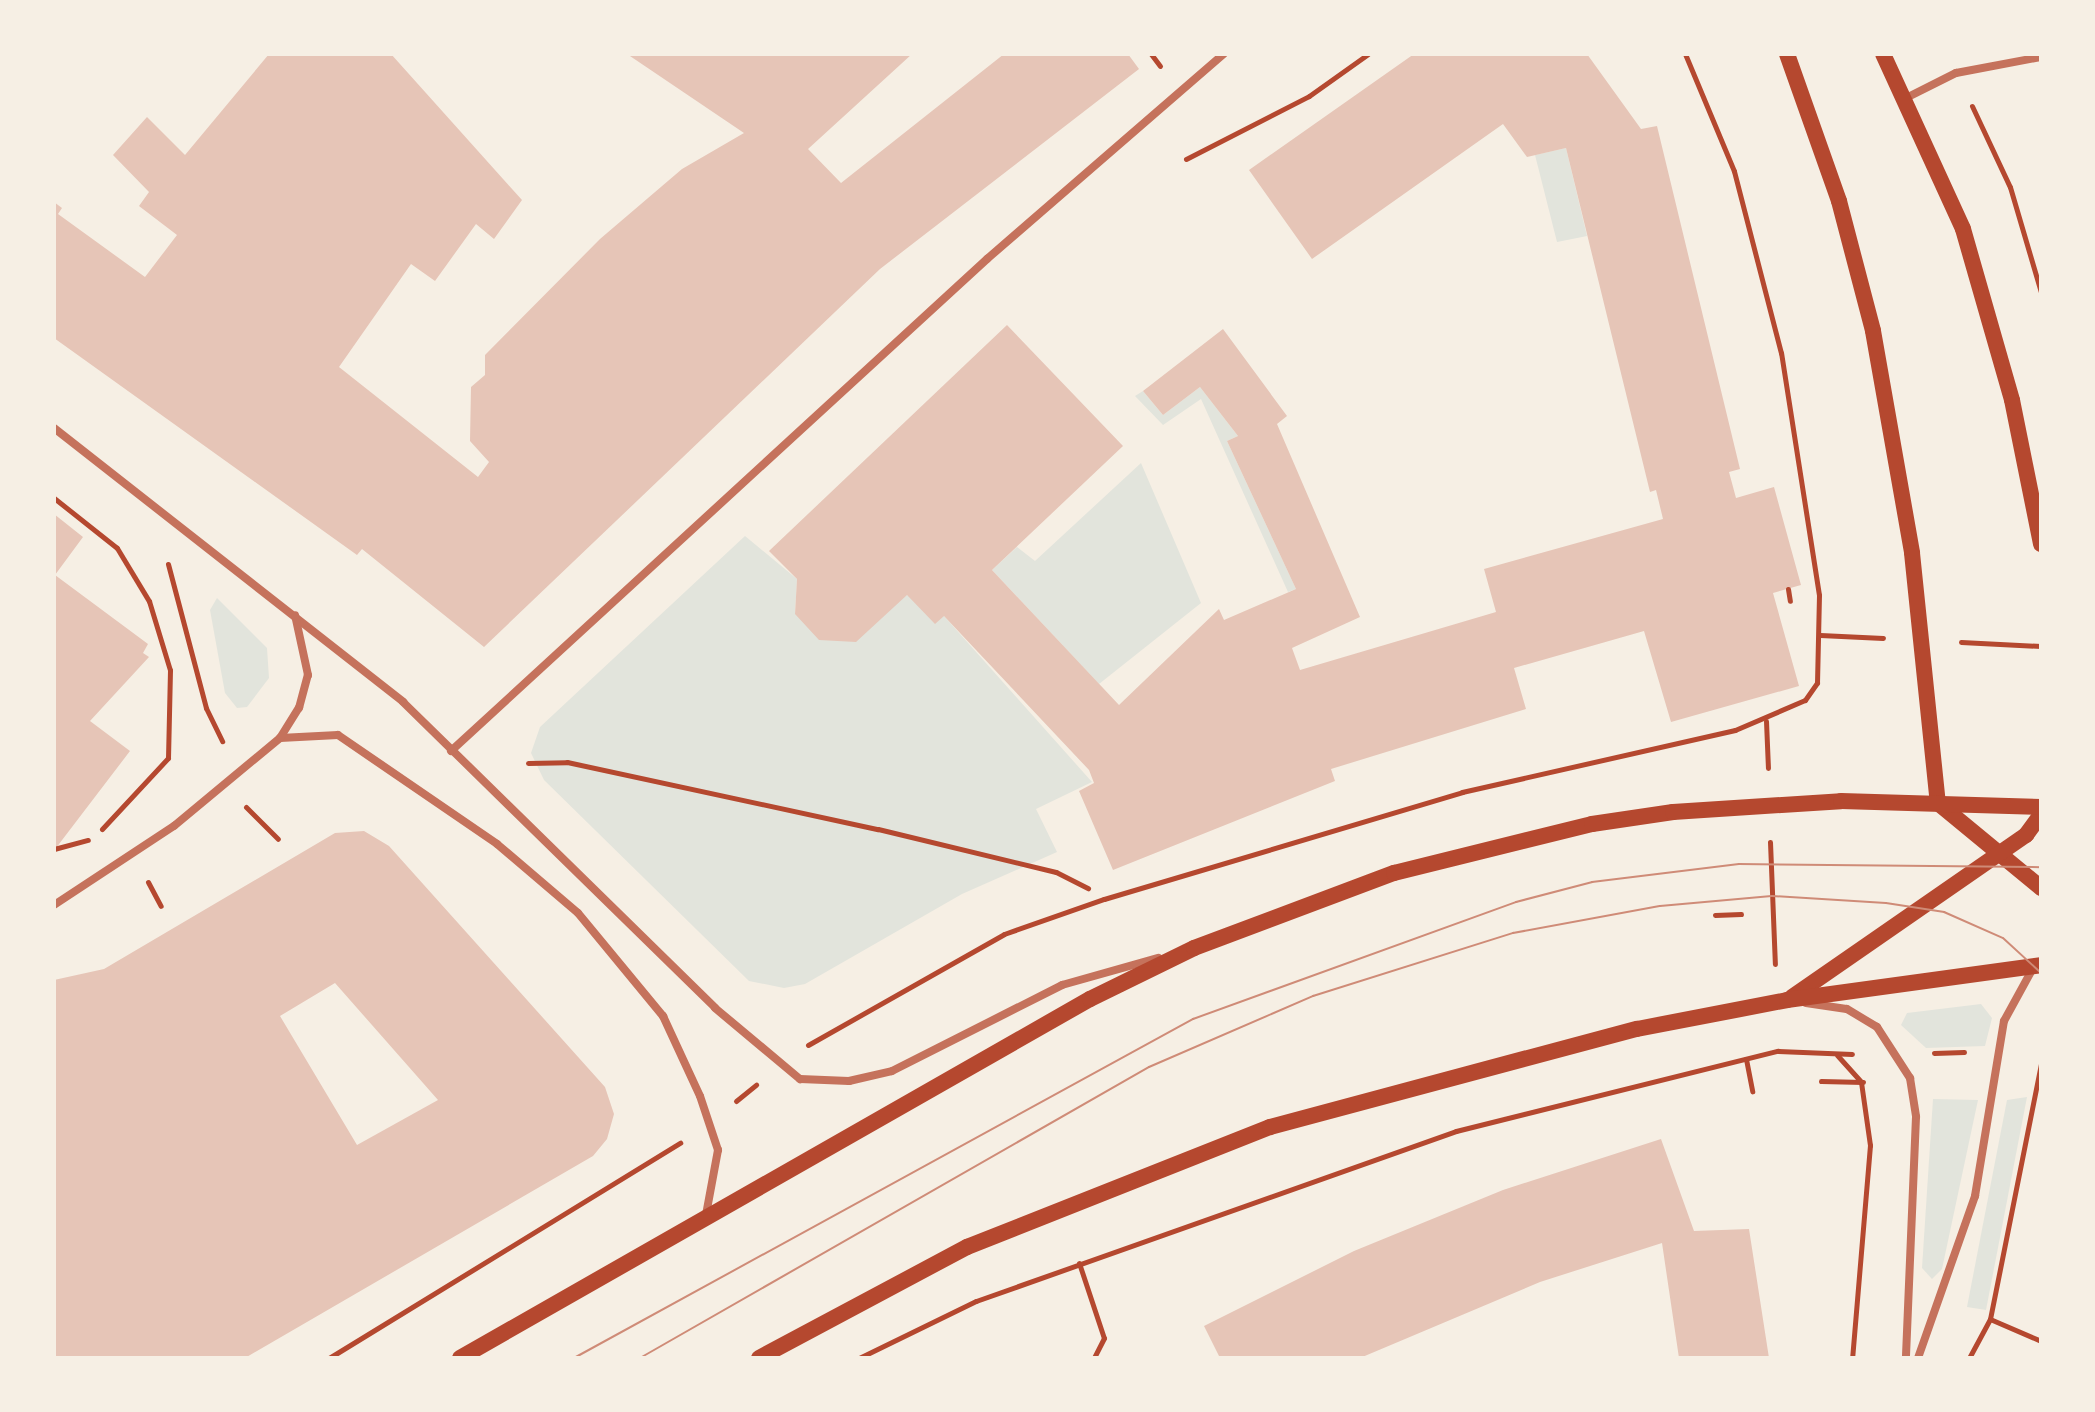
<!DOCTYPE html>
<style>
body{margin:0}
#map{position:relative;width:2095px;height:1412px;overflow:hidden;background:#f6efe4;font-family:Signika,sans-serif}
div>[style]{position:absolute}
.green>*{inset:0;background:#e2e4dc}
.building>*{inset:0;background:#e6c5b7}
.path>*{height:5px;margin:-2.5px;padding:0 2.5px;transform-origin:2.5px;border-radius:2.5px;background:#b5482f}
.minor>*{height:8px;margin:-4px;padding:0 4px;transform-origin:4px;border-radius:4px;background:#c5725c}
.secondary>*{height:16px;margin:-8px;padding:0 8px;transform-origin:8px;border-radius:8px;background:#b5482f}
.tram>*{height:2px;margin:-1px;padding:0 1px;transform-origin:1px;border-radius:1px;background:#cf8b77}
span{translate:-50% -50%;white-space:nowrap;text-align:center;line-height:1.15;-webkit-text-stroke:8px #f6efe4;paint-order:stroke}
.frame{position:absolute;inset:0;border:56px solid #f6efe4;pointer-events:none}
</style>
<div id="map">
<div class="green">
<i style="clip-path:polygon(1566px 148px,1587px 236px,1557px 242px,1535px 155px)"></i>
<i style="clip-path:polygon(1200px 387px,1238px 436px,1227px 441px,1296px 589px,1288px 592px,1201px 399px,1163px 425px,1135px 396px,1143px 391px,1163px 415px)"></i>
<i style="clip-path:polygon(1141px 463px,1201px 603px,1099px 684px,992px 570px,1017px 547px,1035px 561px)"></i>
<i style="clip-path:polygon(745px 536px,797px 579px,795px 614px,907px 595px,944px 616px,1092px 782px,1036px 809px,1057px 852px,962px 894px,805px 984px,784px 988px,749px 981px,544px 780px,531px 753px,540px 727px)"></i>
<i style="clip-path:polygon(217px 598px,267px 648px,269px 678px,247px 707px,237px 708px,225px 693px,210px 610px)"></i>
<i style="clip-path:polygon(1981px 1004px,1992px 1018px,1985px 1046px,1926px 1048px,1901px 1025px,1907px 1013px)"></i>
<i style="clip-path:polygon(2027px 1097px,1986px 1310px,1967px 1307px,2007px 1100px)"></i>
<i style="clip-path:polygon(1933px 1099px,1978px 1100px,1942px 1269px,1932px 1279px,1922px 1268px)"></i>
</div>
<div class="building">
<i style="clip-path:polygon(269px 54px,391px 54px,522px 200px,494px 239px,476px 224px,435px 281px,411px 264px,339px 367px,478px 477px,489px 462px,470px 441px,471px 387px,485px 375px,485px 355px,600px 239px,682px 169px,744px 133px,627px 54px,912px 54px,808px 149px,841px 183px,1004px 54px,1128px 54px,1139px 69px,880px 269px,484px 647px,362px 549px,357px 555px,54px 338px,54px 202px,62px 208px,58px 214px,145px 277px,177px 235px,139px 206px,149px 192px,113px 155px,147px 117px,185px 155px)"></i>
<i style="clip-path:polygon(1414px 54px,1587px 54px,1641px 129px,1657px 126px,1740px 469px,1729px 472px,1736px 498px,1774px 487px,1801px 585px,1773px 593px,1799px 686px,1671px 722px,1644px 631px,1514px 668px,1526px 709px,1331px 769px,1335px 781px,1113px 870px,1079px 791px,1094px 783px,1089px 770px,944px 616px,935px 624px,907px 595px,856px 642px,819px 640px,795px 614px,797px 579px,769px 551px,1007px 325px,1123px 446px,992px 570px,1119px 705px,1219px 609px,1224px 620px,1296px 589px,1227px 441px,1238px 436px,1200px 387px,1163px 415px,1143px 391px,1223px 329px,1287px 416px,1277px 424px,1360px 617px,1292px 648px,1300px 670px,1496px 612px,1484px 569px,1663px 519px,1656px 490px,1650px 492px,1566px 148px,1527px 157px,1503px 124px,1312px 259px,1249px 170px)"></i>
<i style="clip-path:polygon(54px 514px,83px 537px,55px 575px,148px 644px,143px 653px,149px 657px,90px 721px,130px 751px,56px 848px)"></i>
<i style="clip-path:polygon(evenodd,364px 831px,389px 846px,605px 1087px,614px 1114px,607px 1139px,593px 1156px,245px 1358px,54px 1358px,54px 980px,104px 969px,335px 833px,364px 831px,335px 983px,438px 1100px,357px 1145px,280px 1016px,335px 983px)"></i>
<i style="clip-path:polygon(1661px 1139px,1694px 1231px,1749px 1229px,1769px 1358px,1679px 1358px,1662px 1243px,1540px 1282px,1360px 1358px,1220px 1358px,1204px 1326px,1354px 1251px,1503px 1190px)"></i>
</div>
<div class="path">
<i style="left:1151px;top:54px;width:15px;rotate:53deg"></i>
<i style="left:1972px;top:106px;width:89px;rotate:64.9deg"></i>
<i style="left:2010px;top:187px;width:109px;rotate:73.6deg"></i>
<i style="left:1186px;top:159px;width:138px;rotate:-27.1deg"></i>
<i style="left:1309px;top:96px;width:72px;rotate:-35.4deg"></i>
<i style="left:54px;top:498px;width:80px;rotate:38.4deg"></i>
<i style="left:117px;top:548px;width:62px;rotate:58.9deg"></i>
<i style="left:149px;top:601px;width:72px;rotate:73.1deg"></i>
<i style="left:170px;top:670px;width:88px;rotate:91.3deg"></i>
<i style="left:168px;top:758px;width:97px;rotate:132.9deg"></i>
<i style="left:168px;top:564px;width:149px;rotate:75.2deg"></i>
<i style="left:206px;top:708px;width:37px;rotate:64deg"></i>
<i style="left:1788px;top:589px;width:12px;rotate:81deg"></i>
<i style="left:1820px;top:635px;width:63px;rotate:2.7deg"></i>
<i style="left:1961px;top:642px;width:80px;rotate:2.9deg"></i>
<i style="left:1766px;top:721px;width:47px;rotate:87.6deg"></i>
<i style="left:528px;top:763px;width:39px;rotate:-1deg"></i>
<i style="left:567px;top:762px;width:318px;rotate:12.2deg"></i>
<i style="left:878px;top:829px;width:183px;rotate:13.6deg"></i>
<i style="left:1056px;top:872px;width:36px;rotate:27deg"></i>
<i style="left:246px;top:807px;width:45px;rotate:45deg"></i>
<i style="left:1770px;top:842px;width:122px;rotate:87.7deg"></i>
<i style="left:54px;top:849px;width:35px;rotate:-15deg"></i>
<i style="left:148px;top:882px;width:27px;rotate:62deg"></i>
<i style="left:1715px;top:915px;width:26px;rotate:-2deg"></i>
<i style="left:808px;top:1045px;width:225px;rotate:-29.5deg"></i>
<i style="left:1004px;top:934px;width:106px;rotate:-19.3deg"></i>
<i style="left:1104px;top:899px;width:374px;rotate:-16.6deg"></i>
<i style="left:1462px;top:792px;width:280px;rotate:-12.8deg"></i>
<i style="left:1735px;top:730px;width:76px;rotate:-23.2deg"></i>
<i style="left:1805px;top:700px;width:21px;rotate:-55deg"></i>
<i style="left:1817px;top:683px;width:88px;rotate:-88.7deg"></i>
<i style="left:1819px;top:595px;width:245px;rotate:-98.9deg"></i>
<i style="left:1781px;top:353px;width:188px;rotate:-104.5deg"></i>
<i style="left:1734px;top:171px;width:127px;rotate:-112.7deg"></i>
<i style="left:1934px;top:1053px;width:30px;rotate:-2deg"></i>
<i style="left:1837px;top:1055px;width:36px;rotate:48deg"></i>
<i style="left:1861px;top:1082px;width:64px;rotate:81.9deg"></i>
<i style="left:1870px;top:1145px;width:214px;rotate:94.8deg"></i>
<i style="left:1746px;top:1059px;width:33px;rotate:79deg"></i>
<i style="left:1821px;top:1081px;width:42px;rotate:1.4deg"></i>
<i style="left:736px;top:1101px;width:26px;rotate:-39deg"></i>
<i style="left:1079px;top:1263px;width:79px;rotate:71.6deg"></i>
<i style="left:1104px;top:1338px;width:22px;rotate:117deg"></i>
<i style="left:1990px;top:1319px;width:56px;rotate:23.3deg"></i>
<i style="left:329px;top:1358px;width:412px;rotate:-31.5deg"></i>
<i style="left:859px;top:1358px;width:130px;rotate:-26deg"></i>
<i style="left:976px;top:1301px;width:509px;rotate:-19.5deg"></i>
<i style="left:1456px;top:1131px;width:332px;rotate:-14deg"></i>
<i style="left:1778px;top:1051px;width:74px;rotate:2.3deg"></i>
<i style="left:1969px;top:1358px;width:44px;rotate:-61.7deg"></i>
<i style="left:1990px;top:1319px;width:261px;rotate:-78.7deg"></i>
</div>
<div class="minor">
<i style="left:1906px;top:98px;width:56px;rotate:-26.6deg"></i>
<i style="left:1956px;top:73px;width:86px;rotate:-10.7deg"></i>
<i style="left:54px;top:428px;width:444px;rotate:38.1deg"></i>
<i style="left:403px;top:702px;width:437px;rotate:44.4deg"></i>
<i style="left:715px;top:1008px;width:111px;rotate:39.9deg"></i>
<i style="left:800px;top:1079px;width:49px;rotate:2.3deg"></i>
<i style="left:849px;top:1081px;width:44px;rotate:-13.1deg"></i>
<i style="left:892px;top:1071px;width:191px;rotate:-26.8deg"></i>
<i style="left:1062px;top:985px;width:100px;rotate:-15.7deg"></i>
<i style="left:280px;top:738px;width:58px;rotate:-3deg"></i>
<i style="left:338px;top:735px;width:193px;rotate:34.4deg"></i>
<i style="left:497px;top:844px;width:106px;rotate:40.4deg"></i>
<i style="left:578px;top:913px;width:134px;rotate:50.5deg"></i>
<i style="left:663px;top:1016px;width:88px;rotate:65.2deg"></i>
<i style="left:700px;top:1096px;width:57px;rotate:71.6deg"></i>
<i style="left:718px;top:1150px;width:66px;rotate:100.5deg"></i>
<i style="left:451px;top:751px;width:728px;rotate:-42.55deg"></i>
<i style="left:987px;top:259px;width:313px;rotate:-40.9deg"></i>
<i style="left:54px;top:905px;width:144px;rotate:-33.4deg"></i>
<i style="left:174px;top:826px;width:138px;rotate:-39.7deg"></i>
<i style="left:280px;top:738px;width:36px;rotate:-58deg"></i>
<i style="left:299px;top:708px;width:34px;rotate:-75deg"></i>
<i style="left:308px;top:675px;width:61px;rotate:-102.2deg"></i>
<i style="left:1806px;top:1003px;width:41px;rotate:8.3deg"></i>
<i style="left:1847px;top:1009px;width:35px;rotate:31deg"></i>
<i style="left:1877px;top:1027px;width:61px;rotate:57.1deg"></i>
<i style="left:1910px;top:1078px;width:39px;rotate:81deg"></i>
<i style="left:1916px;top:1117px;width:241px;rotate:92.4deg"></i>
<i style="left:1918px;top:1358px;width:172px;rotate:-70.6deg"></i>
<i style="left:1975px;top:1196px;width:177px;rotate:-80.6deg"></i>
<i style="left:2004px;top:1021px;width:60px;rotate:-61.3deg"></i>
</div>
<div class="secondary">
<i style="left:1787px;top:54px;width:156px;rotate:70.5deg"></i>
<i style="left:1839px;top:201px;width:134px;rotate:75.3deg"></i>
<i style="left:1873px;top:331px;width:225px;rotate:80deg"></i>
<i style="left:1912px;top:553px;width:251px;rotate:84.1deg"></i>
<i style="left:1938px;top:803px;width:134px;rotate:39.5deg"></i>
<i style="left:1883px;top:54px;width:192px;rotate:65.4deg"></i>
<i style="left:1963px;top:229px;width:178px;rotate:74deg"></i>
<i style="left:2012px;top:400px;width:147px;rotate:78.6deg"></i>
<i style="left:1792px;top:997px;width:285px;rotate:-34.7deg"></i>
<i style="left:2026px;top:835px;width:26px;rotate:-54deg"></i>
<i style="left:460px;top:1358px;width:725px;rotate:-29.68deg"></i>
<i style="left:1090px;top:999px;width:116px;rotate:-26.1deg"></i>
<i style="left:1194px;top:948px;width:214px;rotate:-20.6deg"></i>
<i style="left:1394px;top:873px;width:204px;rotate:-13.9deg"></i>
<i style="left:1592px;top:824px;width:82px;rotate:-8.4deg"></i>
<i style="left:1673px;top:812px;width:168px;rotate:-3.7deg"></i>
<i style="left:1841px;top:801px;width:200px;rotate:1.7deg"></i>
<i style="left:759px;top:1358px;width:236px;rotate:-28.1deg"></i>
<i style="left:967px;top:1247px;width:326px;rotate:-21.6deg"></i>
<i style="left:1270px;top:1127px;width:380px;rotate:-15deg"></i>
<i style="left:1637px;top:1029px;width:153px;rotate:-10.9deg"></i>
<i style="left:1787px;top:1000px;width:256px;rotate:-7.8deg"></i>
</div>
<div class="tram">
<i style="left:574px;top:1358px;width:706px;rotate:-28.71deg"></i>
<i style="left:1193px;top:1019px;width:344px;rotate:-19.9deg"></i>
<i style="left:1516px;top:902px;width:79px;rotate:-14.7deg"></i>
<i style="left:1592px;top:882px;width:148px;rotate:-7deg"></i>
<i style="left:1739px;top:864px;width:302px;rotate:0.6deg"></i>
<i style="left:640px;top:1358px;width:586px;rotate:-29.76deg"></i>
<i style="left:1149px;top:1067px;width:179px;rotate:-23.4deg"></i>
<i style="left:1313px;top:996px;width:210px;rotate:-17.5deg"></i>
<i style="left:1513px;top:933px;width:149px;rotate:-10.4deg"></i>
<i style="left:1660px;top:906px;width:112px;rotate:-5.1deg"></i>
<i style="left:1772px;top:896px;width:114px;rotate:3.5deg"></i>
<i style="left:1886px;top:903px;width:59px;rotate:8.8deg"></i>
<i style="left:1944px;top:912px;width:64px;rotate:23.8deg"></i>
<i style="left:2003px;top:938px;width:52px;rotate:42.6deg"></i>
</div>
<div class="frame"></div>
</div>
